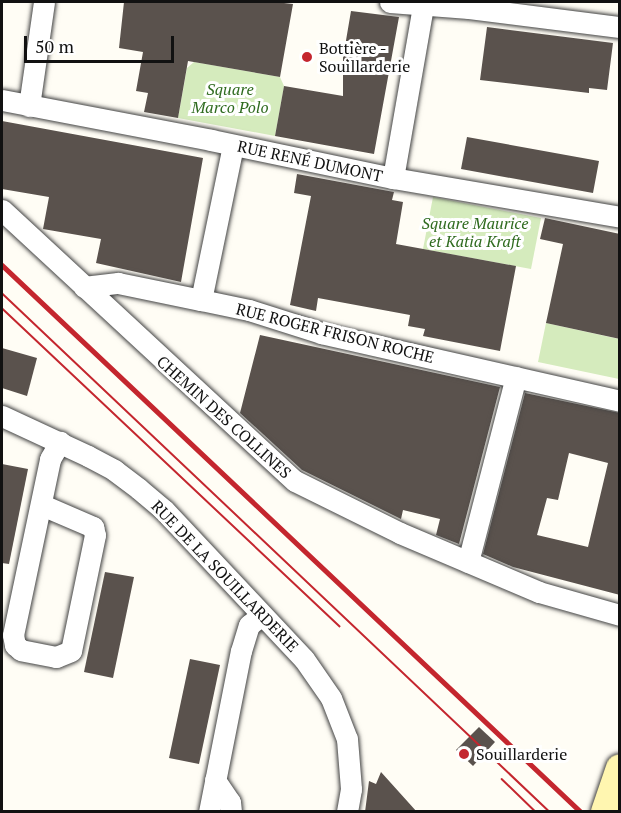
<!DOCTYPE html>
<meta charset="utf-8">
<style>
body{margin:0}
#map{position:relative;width:621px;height:813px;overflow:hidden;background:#fffdf5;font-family:"PT Serif",serif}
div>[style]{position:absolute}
.green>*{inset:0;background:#d5ebbd}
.building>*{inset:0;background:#5a524d}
.roads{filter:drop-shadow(0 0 2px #444) drop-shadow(0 0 2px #444)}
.street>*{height:21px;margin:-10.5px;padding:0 10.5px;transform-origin:10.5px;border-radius:10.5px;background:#fff}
.secondary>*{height:28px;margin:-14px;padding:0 14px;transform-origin:14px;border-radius:14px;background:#fff6b0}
.tram>*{height:1.5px;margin:-0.75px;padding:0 0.75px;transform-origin:0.75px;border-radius:0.75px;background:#c4262e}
.rail>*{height:4.5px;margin:-2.25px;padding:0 2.25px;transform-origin:2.25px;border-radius:2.25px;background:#c4262e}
.dots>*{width:16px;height:16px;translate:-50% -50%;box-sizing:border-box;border:3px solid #fff;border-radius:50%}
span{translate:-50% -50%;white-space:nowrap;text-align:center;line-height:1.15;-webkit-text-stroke:6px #fff;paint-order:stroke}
.poi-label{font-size:16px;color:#111}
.left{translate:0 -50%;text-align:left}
.park-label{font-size:16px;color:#2f6b1f;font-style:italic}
.street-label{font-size:16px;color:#111}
.frame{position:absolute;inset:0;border:3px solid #111;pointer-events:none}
.scale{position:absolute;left:24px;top:36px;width:150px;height:27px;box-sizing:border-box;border:3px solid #111;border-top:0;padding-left:8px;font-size:18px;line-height:21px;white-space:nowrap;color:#111;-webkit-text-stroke:4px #fff;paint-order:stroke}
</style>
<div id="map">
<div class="green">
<i style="clip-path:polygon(194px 62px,280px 77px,284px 86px,275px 136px,178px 118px,187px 68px)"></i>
<i style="clip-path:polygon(433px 197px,541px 218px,531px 269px,423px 249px)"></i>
<i style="clip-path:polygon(546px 323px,619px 339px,619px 379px,538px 362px)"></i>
</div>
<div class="building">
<i style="clip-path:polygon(124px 2px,275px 2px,293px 4px,280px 77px,188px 61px,178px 118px,144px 112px,148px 93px,136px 91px,143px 52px,119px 48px)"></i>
<i style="clip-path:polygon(351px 11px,399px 17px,374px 154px,275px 136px,284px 86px,343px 96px,343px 58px)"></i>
<i style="clip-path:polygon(487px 27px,613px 43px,607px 90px,589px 88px,589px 93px,480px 80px)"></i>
<i style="clip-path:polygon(2px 121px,203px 158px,181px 282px,96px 263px,101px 239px,43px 229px,49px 197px,2px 189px)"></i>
<i style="clip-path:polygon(467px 137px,599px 161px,593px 193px,461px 169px)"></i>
<i style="clip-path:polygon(297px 174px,394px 192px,392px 200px,403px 202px,396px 244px,516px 266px,500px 351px,423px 336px,425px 329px,408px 326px,410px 315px,318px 298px,316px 311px,290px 305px,311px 196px,294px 193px)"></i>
<i style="clip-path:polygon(545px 218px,620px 234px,620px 339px,546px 323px,563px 244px,540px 239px)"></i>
<i style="clip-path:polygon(260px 335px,500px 387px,459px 544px,436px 535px,440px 519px,403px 510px,401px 519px,302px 470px,240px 413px)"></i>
<i style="clip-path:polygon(2px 348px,37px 358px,27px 396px,2px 388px)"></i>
<i style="clip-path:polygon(evenodd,525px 393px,620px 413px,620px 595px,513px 567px,483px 554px,525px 393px,569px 453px,608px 463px,588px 547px,537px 535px,547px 498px,558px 500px,569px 453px)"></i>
<i style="clip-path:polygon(2px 464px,28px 469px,9px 564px,2px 563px)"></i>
<i style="clip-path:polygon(105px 572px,134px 577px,113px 678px,84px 672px)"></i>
<i style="clip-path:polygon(190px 659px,220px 665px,199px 764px,169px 758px)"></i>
<i style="clip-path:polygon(479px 727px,495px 742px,473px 766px,456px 750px)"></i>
<i style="clip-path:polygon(381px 772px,417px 812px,365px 812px,369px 781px,376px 784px)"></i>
</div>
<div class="roads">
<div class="street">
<i style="left:390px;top:2px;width:79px;rotate:4.3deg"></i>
<i style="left:469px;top:8px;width:152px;rotate:7.2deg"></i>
<i style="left:2px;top:100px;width:213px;rotate:10.8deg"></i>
<i style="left:211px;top:140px;width:186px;rotate:11.8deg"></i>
<i style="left:393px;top:178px;width:230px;rotate:9.7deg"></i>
<i style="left:29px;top:106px;width:105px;rotate:-81.8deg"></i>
<i style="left:393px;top:178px;width:175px;rotate:-80.1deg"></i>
<i style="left:2px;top:210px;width:399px;rotate:42.8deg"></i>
<i style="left:295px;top:481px;width:117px;rotate:26.3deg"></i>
<i style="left:400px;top:533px;width:151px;rotate:23deg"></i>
<i style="left:539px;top:592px;width:84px;rotate:15.9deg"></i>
<i style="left:84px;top:287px;width:34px;rotate:-7deg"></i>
<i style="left:118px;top:283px;width:85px;rotate:11.6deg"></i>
<i style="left:201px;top:300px;width:49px;rotate:11.8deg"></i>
<i style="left:249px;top:310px;width:76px;rotate:17.7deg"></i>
<i style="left:321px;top:333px;width:307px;rotate:12.8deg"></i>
<i style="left:201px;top:300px;width:158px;rotate:-78.3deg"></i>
<i style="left:2px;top:416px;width:95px;rotate:24.9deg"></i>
<i style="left:88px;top:456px;width:30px;rotate:28deg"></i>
<i style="left:114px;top:470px;width:31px;rotate:37deg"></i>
<i style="left:139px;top:489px;width:33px;rotate:40deg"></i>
<i style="left:164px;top:510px;width:204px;rotate:46.8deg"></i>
<i style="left:304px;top:659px;width:47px;rotate:55.3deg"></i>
<i style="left:331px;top:698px;width:44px;rotate:68.7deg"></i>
<i style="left:347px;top:739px;width:50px;rotate:85.4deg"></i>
<i style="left:351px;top:789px;width:23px;rotate:100deg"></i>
<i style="left:42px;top:505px;width:56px;rotate:23.3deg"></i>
<i style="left:93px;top:527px;width:8px;rotate:76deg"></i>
<i style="left:95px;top:535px;width:118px;rotate:101.7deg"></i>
<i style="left:71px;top:651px;width:16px;rotate:158deg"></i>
<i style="left:56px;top:657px;width:36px;rotate:-169deg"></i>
<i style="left:21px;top:650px;width:8px;rotate:-140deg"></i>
<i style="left:15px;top:645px;width:10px;rotate:-101deg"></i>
<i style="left:13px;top:635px;width:180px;rotate:-78.1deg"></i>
<i style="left:50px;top:459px;width:20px;rotate:-60deg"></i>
<i style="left:468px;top:562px;width:191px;rotate:-75.5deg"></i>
<i style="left:215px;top:780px;width:27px;rotate:56deg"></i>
<i style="left:230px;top:802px;width:10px;rotate:84deg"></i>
<i style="left:209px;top:812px;width:164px;rotate:-78.8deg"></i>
<i style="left:241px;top:651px;width:27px;rotate:-73deg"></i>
<i style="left:249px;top:625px;width:16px;rotate:-38deg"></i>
</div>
<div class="secondary">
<i style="left:605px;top:812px;width:46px;rotate:-71.2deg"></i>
</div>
</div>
<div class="tram">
<i style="left:2px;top:293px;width:755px;rotate:43.44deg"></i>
<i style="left:2px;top:308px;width:464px;rotate:43.3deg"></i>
<i style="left:502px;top:779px;width:47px;rotate:44.1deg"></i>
</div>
<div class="rail">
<i style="left:2px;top:265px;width:797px;rotate:43.37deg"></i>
</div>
<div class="dots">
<i style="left:307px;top:57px;background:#c4262e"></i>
<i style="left:464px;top:754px;background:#c4262e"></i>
</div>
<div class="poi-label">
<span class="left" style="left:319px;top:57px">Bottière -<br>Souillarderie</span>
<span class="left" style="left:476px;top:754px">Souillarderie</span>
</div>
<div class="park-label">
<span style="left:230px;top:98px">Square<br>Marco Polo</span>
<span style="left:475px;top:232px">Square Maurice<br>et Katia Kraft</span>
</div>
<div class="street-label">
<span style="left:310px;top:161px;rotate:12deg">RUE RENÉ DUMONT</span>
<span style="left:335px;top:333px;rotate:14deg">RUE ROGER FRISON ROCHE</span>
<span style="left:224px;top:417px;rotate:42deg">CHEMIN DES COLLINES</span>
<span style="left:225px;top:576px;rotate:46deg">RUE DE LA SOUILLARDERIE</span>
</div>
<div class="frame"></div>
<div class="scale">50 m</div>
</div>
